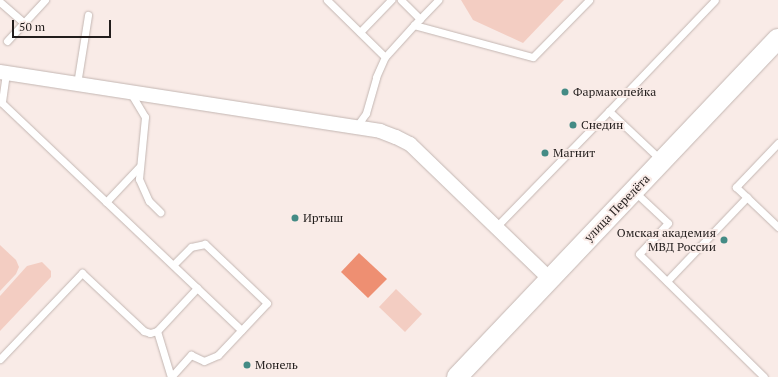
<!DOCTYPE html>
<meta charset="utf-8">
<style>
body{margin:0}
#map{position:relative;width:778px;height:377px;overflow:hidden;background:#f9ebe7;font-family:"PT Serif",serif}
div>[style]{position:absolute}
.green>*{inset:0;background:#f3cdc2}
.water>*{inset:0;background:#ee8f72}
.roads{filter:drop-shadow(0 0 1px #c3b6b2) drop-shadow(0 0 1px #c3b6b2)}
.service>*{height:7px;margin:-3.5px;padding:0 3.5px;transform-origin:3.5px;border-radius:3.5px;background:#fff}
.minor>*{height:14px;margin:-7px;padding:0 7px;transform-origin:7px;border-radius:7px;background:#fff}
.secondary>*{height:20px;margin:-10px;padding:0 10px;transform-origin:10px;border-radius:10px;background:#fff}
.dots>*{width:11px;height:11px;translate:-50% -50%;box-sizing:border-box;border:2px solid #f9ebe7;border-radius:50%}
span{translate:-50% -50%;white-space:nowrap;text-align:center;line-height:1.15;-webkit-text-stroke:4px #f9ebe7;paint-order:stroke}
.poi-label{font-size:12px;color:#221d1c}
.left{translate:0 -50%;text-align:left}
.right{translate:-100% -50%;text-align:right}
.street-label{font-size:12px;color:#221d1c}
.scale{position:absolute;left:12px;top:20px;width:99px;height:18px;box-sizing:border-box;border:2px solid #221d1c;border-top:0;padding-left:5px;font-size:12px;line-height:14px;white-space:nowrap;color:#221d1c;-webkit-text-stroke:3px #f9ebe7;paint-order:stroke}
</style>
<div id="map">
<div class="green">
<i style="clip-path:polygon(461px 0,564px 0,523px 43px,473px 20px)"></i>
<i style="clip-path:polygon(0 245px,16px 260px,19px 267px,16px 274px,0 291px)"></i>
<i style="clip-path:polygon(42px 262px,51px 271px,51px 277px,0 331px,0 296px,27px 266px)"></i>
<i style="clip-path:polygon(396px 289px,422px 314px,405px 332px,379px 307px)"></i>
</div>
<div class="water">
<i style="clip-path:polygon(359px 253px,387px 279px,368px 298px,341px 272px)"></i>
</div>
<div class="roads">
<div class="service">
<i style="left:327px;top:0;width:81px;rotate:44.5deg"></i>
<i style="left:401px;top:0;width:27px;rotate:45deg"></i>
<i style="left:0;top:2px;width:32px;rotate:41deg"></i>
<i style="left:414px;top:25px;width:35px;rotate:-46deg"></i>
<i style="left:360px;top:32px;width:45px;rotate:-45.9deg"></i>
<i style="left:7px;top:41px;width:56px;rotate:-47.2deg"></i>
<i style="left:6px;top:73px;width:30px;rotate:98deg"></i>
<i style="left:2px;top:103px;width:330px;rotate:43.5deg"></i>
<i style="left:77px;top:84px;width:70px;rotate:-80.9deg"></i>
<i style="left:130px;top:92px;width:29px;rotate:59deg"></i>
<i style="left:145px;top:117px;width:62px;rotate:95.5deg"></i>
<i style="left:139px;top:179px;width:24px;rotate:66deg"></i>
<i style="left:149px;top:201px;width:16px;rotate:45deg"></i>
<i style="left:609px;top:111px;width:153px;rotate:-46.3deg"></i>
<i style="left:356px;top:127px;width:17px;rotate:-54deg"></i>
<i style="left:366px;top:113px;width:37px;rotate:-74deg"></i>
<i style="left:376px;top:77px;width:22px;rotate:-66deg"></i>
<i style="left:385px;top:57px;width:43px;rotate:-47.8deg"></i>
<i style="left:414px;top:25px;width:123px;rotate:15.1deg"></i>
<i style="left:533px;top:57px;width:80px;rotate:-45.5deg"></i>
<i style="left:778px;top:143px;width:61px;rotate:133.7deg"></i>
<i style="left:736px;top:187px;width:58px;rotate:43.6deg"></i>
<i style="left:635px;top:192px;width:45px;rotate:43.2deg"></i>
<i style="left:668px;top:223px;width:42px;rotate:133.1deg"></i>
<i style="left:639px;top:254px;width:175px;rotate:44.5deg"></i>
<i style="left:106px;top:202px;width:48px;rotate:-46.7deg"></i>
<i style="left:496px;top:227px;width:162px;rotate:-45.8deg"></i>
<i style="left:609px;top:111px;width:71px;rotate:43.3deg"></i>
<i style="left:667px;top:281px;width:116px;rotate:-46.4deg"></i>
<i style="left:157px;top:331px;width:48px;rotate:73.1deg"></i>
<i style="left:0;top:359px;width:119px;rotate:-46.4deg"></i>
<i style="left:82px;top:273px;width:85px;rotate:43.1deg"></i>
<i style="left:144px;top:331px;width:6px;rotate:18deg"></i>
<i style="left:150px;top:333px;width:7px;rotate:-16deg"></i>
<i style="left:157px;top:331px;width:59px;rotate:-47.1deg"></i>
<i style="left:171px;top:377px;width:30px;rotate:-48deg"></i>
<i style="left:191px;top:355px;width:14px;rotate:25deg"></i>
<i style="left:204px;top:361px;width:15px;rotate:-23deg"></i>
<i style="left:218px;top:355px;width:71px;rotate:-46.7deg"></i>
<i style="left:267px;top:303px;width:86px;rotate:-136.4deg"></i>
<i style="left:205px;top:244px;width:14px;rotate:168deg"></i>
<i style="left:191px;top:247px;width:25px;rotate:135deg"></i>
</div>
<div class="minor">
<i style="left:0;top:72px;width:385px;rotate:8.8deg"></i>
<i style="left:380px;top:131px;width:17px;rotate:21deg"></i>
<i style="left:396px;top:137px;width:16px;rotate:27deg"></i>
<i style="left:410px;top:144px;width:194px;rotate:44deg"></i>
</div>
<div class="secondary">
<i style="left:457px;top:377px;width:466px;rotate:-46.5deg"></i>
</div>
</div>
<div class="dots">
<i style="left:565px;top:92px;background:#448b85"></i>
<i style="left:573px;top:125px;background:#448b85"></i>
<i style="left:545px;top:153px;background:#448b85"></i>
<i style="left:295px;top:218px;background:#448b85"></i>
<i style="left:724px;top:240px;background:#448b85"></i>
<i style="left:247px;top:365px;background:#448b85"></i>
</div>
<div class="poi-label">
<span class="left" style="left:573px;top:92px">Фармакопейка</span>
<span class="left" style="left:581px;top:125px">Снедин</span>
<span class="left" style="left:553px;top:153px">Магнит</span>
<span class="left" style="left:303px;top:218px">Иртыш</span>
<span class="right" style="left:716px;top:240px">Омская академия<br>МВД России</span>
<span class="left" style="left:255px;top:365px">Монель</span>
</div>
<div class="street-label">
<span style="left:617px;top:208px;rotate:-46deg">улица Перелёта</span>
</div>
<div class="scale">50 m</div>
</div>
